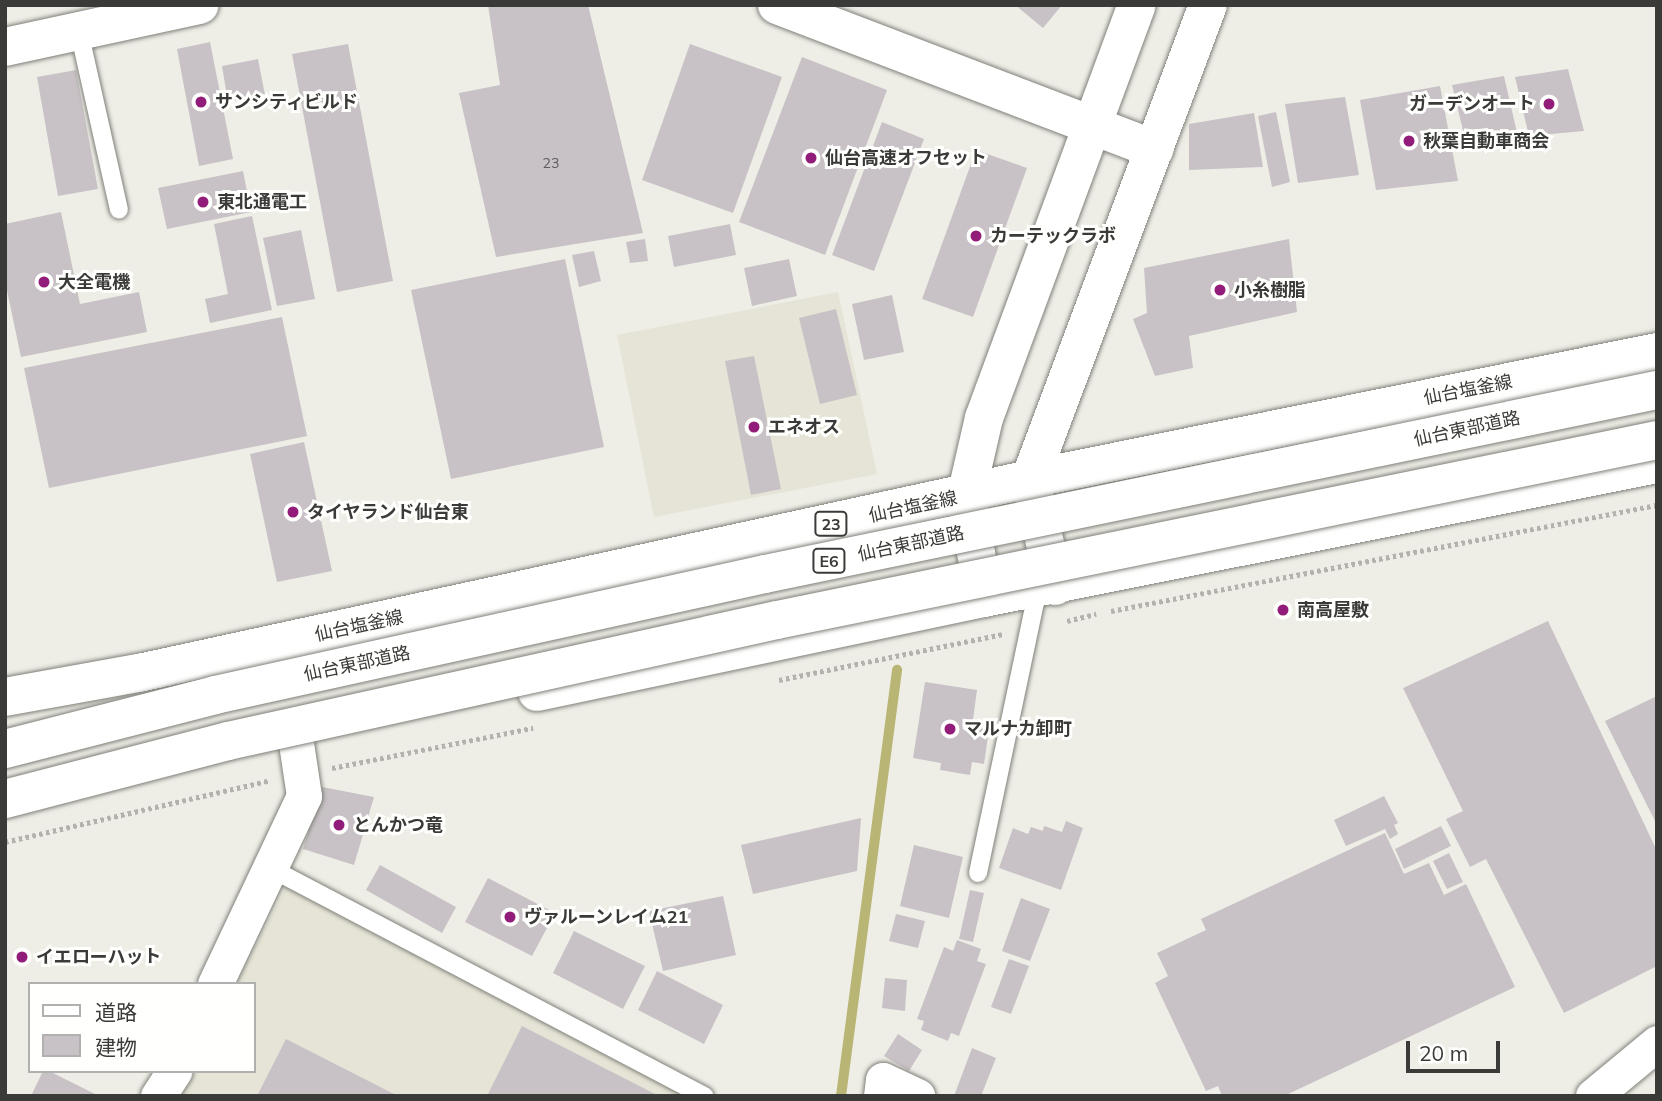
<!DOCTYPE html>
<meta charset="utf-8">
<style>
body{margin:0}
#map{position:relative;width:1662px;height:1101px;overflow:hidden;background:#eeeee7;font-family:Mulish,"Noto Sans JP",sans-serif}
div>[style]{position:absolute}
.built>*{inset:0;background:#e5e4d6}
.stream>*{height:10px;margin:-5px;padding:0 5px;transform-origin:5px;border-radius:5px;background:#b9b574}
.building>*{inset:0;background:#c8c2c6}
.path>*{height:4.5px;margin-top:-2.25px;transform-origin:0;background:repeating-linear-gradient(90deg,#b3b3ad 0 3.5px,transparent 0 7px)}
.roads{filter:drop-shadow(0 0 2px #80807a) drop-shadow(0 0 2px #80807a)}
.service>*{height:18px;margin:-9px;padding:0 9px;transform-origin:9px;border-radius:9px;background:#fff}
.minor>*{height:35px;margin:-17.5px;padding:0 17.5px;transform-origin:17.5px;border-radius:17.5px;background:#fff}
.tertiary>*{height:38px;margin:-19px;padding:0 19px;transform-origin:19px;border-radius:19px;background:#fff}
.primary>*{height:38px;margin:-19px;padding:0 19px;transform-origin:19px;border-radius:19px;background:#fff}
.bridges{filter:drop-shadow(0 0 2px #80807a) drop-shadow(0 0 2px #80807a)}
.motorway-bridge>*{height:38px;margin:-19px;padding:0 19px;transform-origin:19px;border-radius:19px;background:#fff}
.dots>*{width:19px;height:19px;translate:-50% -50%;box-sizing:border-box;border:4px solid #fffffe;border-radius:50%}
span{translate:-50% -50%;white-space:nowrap;text-align:center;line-height:1.15;-webkit-text-stroke:6px #fffffe;paint-order:stroke}
.number-label{font-size:14px;color:#5e5c5c}
.number-label span{-webkit-text-stroke-width:0}
.shield-label span{padding:2px 5px;background:#fffffe;border:2px solid;border-radius:5px;-webkit-text-stroke-width:0}
.shield-label{font-size:16px;color:#3a3a38;font-weight:700}
.poi-label{font-size:18px;color:#3a3a38;font-weight:700}
.left{translate:0 -50%;text-align:left}
.right{translate:-100% -50%;text-align:right}
.street-label{font-size:18px;color:#3a3a38}
.frame{position:absolute;inset:0;border:7px solid #3a3a38;pointer-events:none}
.legend{position:absolute;left:28px;top:982px;width:228px;height:91px;box-sizing:border-box;background:#fffffe;border:2px solid #b0b0af;margin:0;padding:9px 12px;list-style:none;font-size:21px;color:#3a3a38}
.legend li{display:flex;align-items:center;gap:14px;height:35px}
.legend b{width:35px;border:2px solid #b0b0af}
.scale{position:absolute;left:1406px;top:1041px;width:94px;height:32px;box-sizing:border-box;border:4px solid #3a3a38;border-top:0;padding-left:9px;font-size:21px;line-height:24px;white-space:nowrap;color:#3a3a38;-webkit-text-stroke:5px #fffffe;paint-order:stroke}
</style>
<div id="map">
<div class="built">
<i style="clip-path:polygon(838px 292px,877px 474px,654px 517px,617px 335px)"></i>
<i style="clip-path:polygon(286px 887px,698px 1096px,174px 1096px,190px 1071px,254px 1071px,254px 984px,236px 984px)"></i>
</div>
<div class="stream">
<i style="left:841px;top:1096px;width:430px;rotate:-82.5deg"></i>
</div>
<div class="building">
<i style="clip-path:polygon(488px 5px,588px 5px,643px 233px,496px 257px,459px 93px,500px 85px)"></i>
<i style="clip-path:polygon(1015px 5px,1062px 5px,1043px 28px)"></i>
<i style="clip-path:polygon(210px 42px,233px 159px,199px 166px,177px 49px)"></i>
<i style="clip-path:polygon(348px 44px,393px 281px,337px 292px,292px 54px)"></i>
<i style="clip-path:polygon(690px 44px,782px 77px,733px 213px,642px 180px)"></i>
<i style="clip-path:polygon(802px 57px,887px 90px,825px 255px,739px 222px)"></i>
<i style="clip-path:polygon(258px 59px,265px 95px,228px 102px,222px 66px)"></i>
<i style="clip-path:polygon(1568px 69px,1584px 131px,1529px 136px,1515px 77px)"></i>
<i style="clip-path:polygon(76px 70px,98px 189px,58px 196px,37px 77px)"></i>
<i style="clip-path:polygon(1504px 76px,1520px 146px,1468px 151px,1452px 85px)"></i>
<i style="clip-path:polygon(1440px 86px,1458px 181px,1376px 190px,1360px 100px)"></i>
<i style="clip-path:polygon(1345px 97px,1359px 175px,1298px 183px,1285px 104px)"></i>
<i style="clip-path:polygon(1276px 112px,1290px 182px,1272px 187px,1258px 116px)"></i>
<i style="clip-path:polygon(1254px 113px,1263px 167px,1189px 170px,1189px 124px)"></i>
<i style="clip-path:polygon(882px 122px,924px 139px,874px 271px,832px 255px)"></i>
<i style="clip-path:polygon(976px 150px,1027px 168px,973px 317px,922px 299px)"></i>
<i style="clip-path:polygon(243px 171px,251px 212px,167px 229px,158px 188px)"></i>
<i style="clip-path:polygon(61px 212px,80px 304px,139px 292px,147px 332px,21px 357px,5px 281px,5px 224px)"></i>
<i style="clip-path:polygon(252px 216px,272px 310px,210px 323px,205px 299px,228px 294px,214px 224px)"></i>
<i style="clip-path:polygon(730px 224px,736px 255px,674px 267px,668px 236px)"></i>
<i style="clip-path:polygon(301px 230px,315px 299px,277px 306px,263px 238px)"></i>
<i style="clip-path:polygon(645px 239px,648px 261px,630px 263px,626px 242px)"></i>
<i style="clip-path:polygon(1289px 239px,1297px 312px,1189px 336px,1193px 368px,1155px 376px,1133px 319px,1147px 313px,1144px 268px)"></i>
<i style="clip-path:polygon(594px 251px,601px 281px,579px 287px,572px 255px)"></i>
<i style="clip-path:polygon(565px 259px,604px 447px,451px 479px,411px 290px)"></i>
<i style="clip-path:polygon(789px 259px,797px 296px,752px 306px,744px 268px)"></i>
<i style="clip-path:polygon(892px 295px,904px 352px,864px 360px,852px 304px)"></i>
<i style="clip-path:polygon(836px 309px,857px 395px,820px 404px,799px 318px)"></i>
<i style="clip-path:polygon(282px 317px,307px 436px,49px 488px,24px 368px)"></i>
<i style="clip-path:polygon(754px 356px,781px 489px,751px 495px,725px 361px)"></i>
<i style="clip-path:polygon(304px 442px,332px 571px,277px 582px,250px 454px)"></i>
<i style="clip-path:polygon(1548px 621px,1657px 851px,1657px 966px,1564px 1013px,1486px 859px,1470px 867px,1446px 819px,1463px 811px,1403px 688px)"></i>
<i style="clip-path:polygon(925px 682px,977px 690px,972px 727px,989px 730px,984px 764px,972px 762px,970px 775px,940px 770px,941px 763px,913px 758px)"></i>
<i style="clip-path:polygon(1657px 696px,1657px 825px,1605px 721px)"></i>
<i style="clip-path:polygon(322px 787px,374px 797px,354px 865px,303px 849px)"></i>
<i style="clip-path:polygon(1384px 796px,1398px 823px,1394px 825px,1398px 834px,1390px 839px,1385px 829px,1346px 846px,1334px 820px)"></i>
<i style="clip-path:polygon(861px 818px,857px 871px,753px 894px,741px 845px)"></i>
<i style="clip-path:polygon(1066px 821px,1083px 828px,1061px 890px,999px 868px,1013px 828px,1028px 834px,1031px 827px,1043px 831px,1044px 826px,1062px 832px)"></i>
<i style="clip-path:polygon(1441px 826px,1451px 846px,1404px 869px,1395px 849px)"></i>
<i style="clip-path:polygon(1385px 833px,1404px 874px,1429px 863px,1444px 895px,1466px 884px,1515px 987px,1284px 1096px,1222px 1096px,1218px 1086px,1206px 1091px,1155px 983px,1168px 976px,1157px 953px,1206px 930px,1201px 919px)"></i>
<i style="clip-path:polygon(914px 845px,963px 857px,949px 918px,900px 906px)"></i>
<i style="clip-path:polygon(1449px 853px,1463px 882px,1447px 889px,1433px 861px)"></i>
<i style="clip-path:polygon(380px 865px,456px 907px,442px 933px,366px 890px)"></i>
<i style="clip-path:polygon(488px 878px,555px 913px,532px 956px,465px 922px)"></i>
<i style="clip-path:polygon(970px 890px,984px 893px,973px 942px,959px 939px)"></i>
<i style="clip-path:polygon(723px 896px,736px 955px,663px 971px,649px 911px)"></i>
<i style="clip-path:polygon(1021px 898px,1050px 909px,1030px 961px,1002px 951px)"></i>
<i style="clip-path:polygon(896px 914px,925px 921px,918px 948px,889px 941px)"></i>
<i style="clip-path:polygon(574px 931px,645px 966px,623px 1009px,553px 973px)"></i>
<i style="clip-path:polygon(957px 940px,981px 949px,977px 961px,986px 964px,959px 1036px,951px 1033px,948px 1041px,921px 1030px,924px 1021px,917px 1019px,944px 947px,953px 951px)"></i>
<i style="clip-path:polygon(1009px 959px,1029px 966px,1011px 1014px,991px 1007px)"></i>
<i style="clip-path:polygon(657px 971px,723px 1005px,704px 1044px,638px 1010px)"></i>
<i style="clip-path:polygon(885px 978px,907px 980px,905px 1011px,882px 1008px)"></i>
<i style="clip-path:polygon(522px 1026px,659px 1096px,487px 1096px)"></i>
<i style="clip-path:polygon(898px 1034px,922px 1050px,909px 1071px,884px 1056px)"></i>
<i style="clip-path:polygon(286px 1039px,398px 1096px,257px 1096px)"></i>
<i style="clip-path:polygon(972px 1048px,996px 1058px,981px 1096px,954px 1096px)"></i>
<i style="clip-path:polygon(43px 1071px,49px 1071px,95px 1094px,31px 1096px)"></i>
</div>
<div class="path">
<i style="left:1111px;top:611px;width:556px;rotate:-10.99deg"></i>
<i style="left:1067px;top:621px;width:30px;rotate:-14deg"></i>
<i style="left:779px;top:680px;width:230px;rotate:-11.6deg"></i>
<i style="left:332px;top:768px;width:205px;rotate:-11.3deg"></i>
<i style="left:5px;top:842px;width:270px;rotate:-13.1deg"></i>
</div>
<div class="roads">
<div class="service">
<i style="left:79px;top:31px;width:183px;rotate:77.4deg"></i>
<i style="left:270px;top:868px;width:491px;rotate:27.7deg"></i>
<i style="left:978px;top:873px;width:290px;rotate:-78.1deg"></i>
</div>
<div class="minor">
<i style="left:215px;top:984px;width:208px;rotate:-64.7deg"></i>
<i style="left:304px;top:796px;width:54px;rotate:-98.6deg"></i>
<i style="left:158px;top:1096px;width:30px;rotate:-57deg"></i>
<i style="left:881px;top:1096px;width:16px;rotate:-83deg"></i>
<i style="left:883px;top:1080px;width:38px;rotate:25deg"></i>
<i style="left:1593px;top:1096px;width:83px;rotate:-39.6deg"></i>
</div>
<div class="tertiary">
<i style="left:777px;top:5px;width:404px;rotate:20.9deg"></i>
<i style="left:5px;top:47px;width:199px;rotate:-12.2deg"></i>
<i style="left:1055px;top:586px;width:110px;rotate:-103.2deg"></i>
<i style="left:1030px;top:479px;width:506px;rotate:-69.42deg"></i>
<i style="left:984px;top:598px;width:104px;rotate:-100deg"></i>
<i style="left:966px;top:496px;width:80px;rotate:-77deg"></i>
<i style="left:984px;top:418px;width:440px;rotate:-69.7deg"></i>
</div>
<div class="primary">
<i style="left:537px;top:692px;width:457px;rotate:-11.9deg"></i>
<i style="left:984px;top:598px;width:686px;rotate:-11.26deg"></i>
<i style="left:5px;top:697px;width:136px;rotate:-10.2deg"></i>
<i style="left:139px;top:673px;width:912px;rotate:-12.28deg"></i>
<i style="left:1030px;top:479px;width:640px;rotate:-11.45deg"></i>
</div>
</div>
<div class="bridges">
<div class="motorway-bridge">
<i style="left:5px;top:749px;width:217px;rotate:-14.4deg"></i>
<i style="left:215px;top:695px;width:563px;rotate:-12.41deg"></i>
<i style="left:765px;top:574px;width:911px;rotate:-11.66deg"></i>
<i style="left:5px;top:799px;width:230px;rotate:-14.6deg"></i>
<i style="left:228px;top:741px;width:562px;rotate:-12.43deg"></i>
<i style="left:777px;top:620px;width:898px;rotate:-11.56deg"></i>
</div>
</div>
<div class="dots">
<i style="left:201px;top:102px;background:#921c79"></i>
<i style="left:1549px;top:104px;background:#921c79"></i>
<i style="left:1409px;top:141px;background:#921c79"></i>
<i style="left:811px;top:158px;background:#921c79"></i>
<i style="left:203px;top:202px;background:#921c79"></i>
<i style="left:976px;top:236px;background:#921c79"></i>
<i style="left:44px;top:282px;background:#921c79"></i>
<i style="left:1220px;top:290px;background:#921c79"></i>
<i style="left:754px;top:427px;background:#921c79"></i>
<i style="left:293px;top:512px;background:#921c79"></i>
<i style="left:1283px;top:610px;background:#921c79"></i>
<i style="left:950px;top:729px;background:#921c79"></i>
<i style="left:339px;top:825px;background:#921c79"></i>
<i style="left:510px;top:917px;background:#921c79"></i>
<i style="left:22px;top:957px;background:#921c79"></i>
</div>
<div class="number-label">
<span style="left:551px;top:163px">23</span>
</div>
<div class="shield-label">
<span style="left:831px;top:524px">23</span>
<span style="left:829px;top:561px">E6</span>
</div>
<div class="poi-label">
<span class="left" style="left:215px;top:102px">サンシティビルド</span>
<span class="right" style="left:1535px;top:104px">ガーデンオート</span>
<span class="left" style="left:1423px;top:141px">秋葉自動車商会</span>
<span class="left" style="left:825px;top:158px">仙台高速オフセット</span>
<span class="left" style="left:217px;top:202px">東北通電工</span>
<span class="left" style="left:990px;top:236px">カーテックラボ</span>
<span class="left" style="left:58px;top:282px">大全電機</span>
<span class="left" style="left:1234px;top:290px">小糸樹脂</span>
<span class="left" style="left:768px;top:427px">エネオス</span>
<span class="left" style="left:307px;top:512px">タイヤランド仙台東</span>
<span class="left" style="left:1297px;top:610px">南高屋敷</span>
<span class="left" style="left:964px;top:729px">マルナカ卸町</span>
<span class="left" style="left:353px;top:825px">とんかつ竜</span>
<span class="left" style="left:524px;top:917px">ヴァルーンレイム21</span>
<span class="left" style="left:36px;top:957px">イエローハット</span>
</div>
<div class="street-label">
<span style="left:1468px;top:390px;rotate:-11deg">仙台塩釜線</span>
<span style="left:1467px;top:429px;rotate:-12deg">仙台東部道路</span>
<span style="left:913px;top:507px;rotate:-12deg">仙台塩釜線</span>
<span style="left:911px;top:544px;rotate:-12deg">仙台東部道路</span>
<span style="left:359px;top:626px;rotate:-12deg">仙台塩釜線</span>
<span style="left:357px;top:664px;rotate:-12deg">仙台東部道路</span>
</div>
<div class="frame"></div>
<ul class="legend">
<li><b style="height:9px;background:#fff"></b>道路</li>
<li><b style="height:19px;background:#c8c2c6"></b>建物</li>
</ul>
<div class="scale">20 m</div>
</div>
